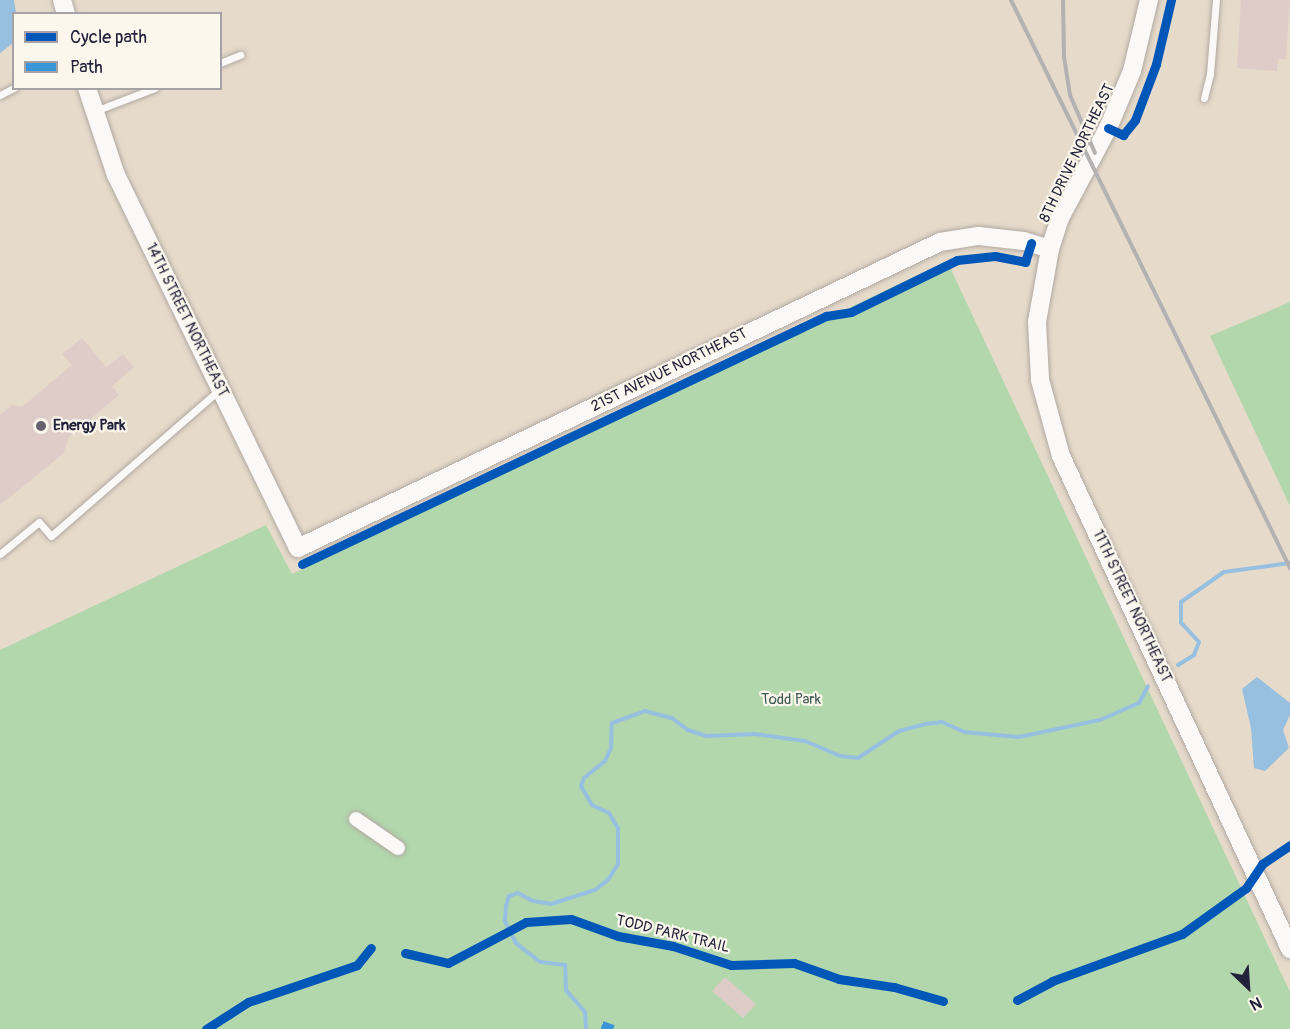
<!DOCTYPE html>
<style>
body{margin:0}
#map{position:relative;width:1290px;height:1029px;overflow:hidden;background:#e6daca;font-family:Pangolin,sans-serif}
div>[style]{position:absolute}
.green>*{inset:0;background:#b2d7ac}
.water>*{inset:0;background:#97bfe0}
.stream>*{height:4px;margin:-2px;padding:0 2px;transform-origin:2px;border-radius:2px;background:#97bfe0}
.building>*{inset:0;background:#deccc9}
.roads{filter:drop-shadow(0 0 2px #b1a9a2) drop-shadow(0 0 2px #b1a9a2)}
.lane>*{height:7px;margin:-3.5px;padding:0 3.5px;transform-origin:3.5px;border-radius:3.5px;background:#fbf9f7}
.street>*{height:14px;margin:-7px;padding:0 7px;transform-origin:7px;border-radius:7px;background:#fbf9f7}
.secondary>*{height:18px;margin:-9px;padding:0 9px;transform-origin:9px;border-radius:9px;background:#fbf9f7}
.rail>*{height:4px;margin:-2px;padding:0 2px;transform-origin:2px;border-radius:2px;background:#b3b1b2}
.quiet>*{height:8px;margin-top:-4px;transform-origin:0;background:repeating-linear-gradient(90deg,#3b95d9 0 15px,transparent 0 23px)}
.cycleway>*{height:9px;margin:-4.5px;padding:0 4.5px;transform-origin:4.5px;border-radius:4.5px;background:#0057b8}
.dots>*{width:16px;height:16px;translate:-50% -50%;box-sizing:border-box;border:3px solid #fbf7ec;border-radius:50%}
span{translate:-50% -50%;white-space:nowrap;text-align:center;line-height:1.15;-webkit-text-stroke:4.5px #fbf7ec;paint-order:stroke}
.street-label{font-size:15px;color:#22223b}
.poi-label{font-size:15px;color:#22223b;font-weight:700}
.left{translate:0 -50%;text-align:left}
.park-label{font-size:15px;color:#415855}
.legend{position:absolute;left:12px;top:12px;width:210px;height:78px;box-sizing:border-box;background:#fbf7ec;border:2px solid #a4a2a5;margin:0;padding:8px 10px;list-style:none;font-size:18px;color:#22223b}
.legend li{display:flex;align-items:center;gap:12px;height:30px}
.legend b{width:30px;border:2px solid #a4a2a5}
.north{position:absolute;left:1218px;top:957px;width:60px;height:60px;-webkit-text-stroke:4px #fbf7ec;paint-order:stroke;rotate:155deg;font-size:16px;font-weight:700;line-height:24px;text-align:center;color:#22223b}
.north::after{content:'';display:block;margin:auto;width:21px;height:27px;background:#22223b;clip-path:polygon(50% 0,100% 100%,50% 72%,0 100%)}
</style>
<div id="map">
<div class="green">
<i style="clip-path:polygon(947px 261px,1290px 992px,1290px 1029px,0 1029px,0 650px,266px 525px,292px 574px)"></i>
<i style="clip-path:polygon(1290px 302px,1290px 506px,1210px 336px)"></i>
</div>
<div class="water">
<i style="clip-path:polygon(0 0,14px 0,16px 13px,13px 43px,0 53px)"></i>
<i style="clip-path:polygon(1257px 677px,1290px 703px,1290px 715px,1283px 730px,1289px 748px,1265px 771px,1254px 768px,1251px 728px,1242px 689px)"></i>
</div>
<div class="stream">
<i style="left:1178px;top:665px;width:19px;rotate:-32deg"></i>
<i style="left:1194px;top:655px;width:14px;rotate:-69deg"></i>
<i style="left:1199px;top:642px;width:26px;rotate:-133deg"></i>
<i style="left:1181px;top:623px;width:21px;rotate:-90deg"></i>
<i style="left:1181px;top:602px;width:52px;rotate:-34.9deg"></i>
<i style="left:1224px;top:572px;width:67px;rotate:-7.8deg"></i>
<i style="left:586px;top:1029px;width:17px;rotate:-93deg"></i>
<i style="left:585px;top:1012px;width:29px;rotate:-131deg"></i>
<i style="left:566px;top:990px;width:25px;rotate:-92deg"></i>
<i style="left:565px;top:965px;width:25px;rotate:-173deg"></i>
<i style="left:540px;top:962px;width:31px;rotate:-142deg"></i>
<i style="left:516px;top:943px;width:25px;rotate:-117deg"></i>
<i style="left:505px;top:921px;width:15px;rotate:-86deg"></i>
<i style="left:506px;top:906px;width:10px;rotate:-73deg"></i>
<i style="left:509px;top:896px;width:9px;rotate:-18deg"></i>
<i style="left:518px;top:893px;width:17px;rotate:28deg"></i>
<i style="left:533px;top:901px;width:18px;rotate:9deg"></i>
<i style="left:551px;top:904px;width:46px;rotate:-17.7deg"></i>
<i style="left:595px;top:890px;width:16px;rotate:-38deg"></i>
<i style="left:608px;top:880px;width:19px;rotate:-58deg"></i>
<i style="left:618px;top:864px;width:36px;rotate:-90deg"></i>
<i style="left:618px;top:828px;width:17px;rotate:-121deg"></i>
<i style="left:609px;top:813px;width:19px;rotate:-155deg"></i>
<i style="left:592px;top:805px;width:22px;rotate:-120deg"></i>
<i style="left:581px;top:786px;width:9px;rotate:-69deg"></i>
<i style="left:584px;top:778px;width:27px;rotate:-39deg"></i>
<i style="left:605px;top:761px;width:14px;rotate:-65deg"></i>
<i style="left:611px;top:748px;width:25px;rotate:-88deg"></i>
<i style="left:612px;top:723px;width:35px;rotate:-20deg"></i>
<i style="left:645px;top:711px;width:28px;rotate:15deg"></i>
<i style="left:672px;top:718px;width:20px;rotate:37deg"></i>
<i style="left:688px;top:730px;width:19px;rotate:18deg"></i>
<i style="left:706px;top:736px;width:49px;rotate:-2.3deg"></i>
<i style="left:755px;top:734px;width:50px;rotate:8deg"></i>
<i style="left:805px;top:741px;width:39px;rotate:23deg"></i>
<i style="left:841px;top:756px;width:17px;rotate:7deg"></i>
<i style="left:858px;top:758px;width:49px;rotate:-33.4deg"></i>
<i style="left:899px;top:731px;width:27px;rotate:-15deg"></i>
<i style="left:925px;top:724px;width:17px;rotate:-7deg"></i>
<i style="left:942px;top:722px;width:24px;rotate:24deg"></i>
<i style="left:964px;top:732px;width:55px;rotate:5.2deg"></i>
<i style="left:1019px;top:737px;width:83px;rotate:-11.9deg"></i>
<i style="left:1100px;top:720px;width:43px;rotate:-23.6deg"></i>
<i style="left:1139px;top:703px;width:19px;rotate:-62deg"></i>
</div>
<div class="building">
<i style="clip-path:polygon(1241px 0,1290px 0,1286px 59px,1278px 59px,1277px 71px,1237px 68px)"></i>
<i style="clip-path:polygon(82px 338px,106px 367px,123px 354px,134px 367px,112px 386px,119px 395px,69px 437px,63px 454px,0 505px,0 415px,12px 405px,22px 407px,72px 365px,62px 354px)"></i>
<i style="clip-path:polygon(725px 977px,756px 1004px,743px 1018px,712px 991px)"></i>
</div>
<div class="roads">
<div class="lane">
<i style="left:220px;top:63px;width:22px;rotate:-22deg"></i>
<i style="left:0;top:95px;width:16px;rotate:-27deg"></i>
<i style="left:1204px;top:98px;width:25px;rotate:-76deg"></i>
<i style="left:1210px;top:74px;width:74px;rotate:-85.4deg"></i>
<i style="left:95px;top:111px;width:64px;rotate:-21deg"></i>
<i style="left:0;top:554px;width:50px;rotate:-39.4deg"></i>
<i style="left:39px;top:522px;width:18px;rotate:49deg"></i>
<i style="left:51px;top:536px;width:224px;rotate:-41deg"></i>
</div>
<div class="street">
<i style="left:356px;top:819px;width:51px;rotate:34.6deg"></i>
</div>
<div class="secondary">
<i style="left:62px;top:0;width:15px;rotate:74deg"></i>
<i style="left:1149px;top:0;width:73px;rotate:103.5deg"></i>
<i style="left:1132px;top:71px;width:62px;rotate:112.8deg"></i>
<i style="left:1108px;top:128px;width:102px;rotate:118.1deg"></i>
<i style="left:1060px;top:218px;width:33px;rotate:108deg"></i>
<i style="left:1050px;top:249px;width:74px;rotate:100.1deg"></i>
<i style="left:1037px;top:322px;width:58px;rotate:87deg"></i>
<i style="left:1040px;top:380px;width:79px;rotate:74.6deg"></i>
<i style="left:1061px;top:456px;width:544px;rotate:65.08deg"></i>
<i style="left:87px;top:88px;width:92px;rotate:71.6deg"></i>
<i style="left:116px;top:175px;width:415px;rotate:64deg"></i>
<i style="left:298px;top:548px;width:711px;rotate:-25.48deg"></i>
<i style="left:940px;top:242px;width:39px;rotate:-9deg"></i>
<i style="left:979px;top:236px;width:45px;rotate:6.3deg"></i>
<i style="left:1024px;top:241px;width:27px;rotate:17deg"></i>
</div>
</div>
<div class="rail">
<i style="left:1011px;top:0;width:633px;rotate:63.84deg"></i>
<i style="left:1063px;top:0;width:57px;rotate:89deg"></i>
<i style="left:1064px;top:57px;width:38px;rotate:81deg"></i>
<i style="left:1070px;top:95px;width:63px;rotate:66.7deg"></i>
</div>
<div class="quiet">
<i style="left:602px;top:1025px;width:12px;rotate:20deg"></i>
</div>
<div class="cycleway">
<i style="left:1108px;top:128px;width:17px;rotate:25deg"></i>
<i style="left:1123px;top:135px;width:19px;rotate:-51deg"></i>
<i style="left:1135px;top:120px;width:60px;rotate:-69.4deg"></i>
<i style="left:1156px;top:64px;width:66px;rotate:-76.8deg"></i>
<i style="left:302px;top:564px;width:580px;rotate:-25.33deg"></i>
<i style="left:826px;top:316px;width:25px;rotate:-9deg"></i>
<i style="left:851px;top:312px;width:118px;rotate:-26.1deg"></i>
<i style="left:957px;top:260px;width:38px;rotate:-6deg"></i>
<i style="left:995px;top:256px;width:31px;rotate:11deg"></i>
<i style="left:1025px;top:262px;width:20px;rotate:-72deg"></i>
<i style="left:405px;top:953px;width:44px;rotate:13.1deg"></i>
<i style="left:448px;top:963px;width:88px;rotate:-27.7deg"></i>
<i style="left:526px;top:922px;width:45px;rotate:-3.8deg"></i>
<i style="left:571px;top:919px;width:50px;rotate:19.9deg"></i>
<i style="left:618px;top:936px;width:56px;rotate:10.3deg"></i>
<i style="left:673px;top:946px;width:61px;rotate:18.1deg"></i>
<i style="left:731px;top:965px;width:63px;rotate:-1.8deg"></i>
<i style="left:794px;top:963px;width:48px;rotate:19.6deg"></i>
<i style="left:839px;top:979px;width:56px;rotate:8.3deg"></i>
<i style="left:894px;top:987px;width:51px;rotate:15.9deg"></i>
<i style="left:1017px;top:1000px;width:40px;rotate:-28deg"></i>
<i style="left:1052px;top:981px;width:138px;rotate:-19.9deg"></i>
<i style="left:1182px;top:934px;width:79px;rotate:-35.7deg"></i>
<i style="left:1246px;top:888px;width:29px;rotate:-56deg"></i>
<i style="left:1262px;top:864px;width:34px;rotate:-34deg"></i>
<i style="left:206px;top:1029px;width:50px;rotate:-32.7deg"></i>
<i style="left:248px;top:1002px;width:115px;rotate:-18.7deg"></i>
<i style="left:357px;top:965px;width:22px;rotate:-51deg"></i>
</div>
<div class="dots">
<i style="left:41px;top:426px;background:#67626d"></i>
</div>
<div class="street-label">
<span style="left:1077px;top:153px;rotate:-64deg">8TH DRIVE NORTHEAST</span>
<span style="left:187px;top:320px;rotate:64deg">14TH STREET NORTHEAST</span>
<span style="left:669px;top:370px;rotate:-26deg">21ST AVENUE NORTHEAST</span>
<span style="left:1132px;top:606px;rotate:65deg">11TH STREET NORTHEAST</span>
<span style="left:673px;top:934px;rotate:14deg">TODD PARK TRAIL</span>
</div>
<div class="poi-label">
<span class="left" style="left:53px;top:426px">Energy Park</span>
</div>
<div class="park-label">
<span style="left:791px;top:700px">Todd Park</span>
</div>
<ul class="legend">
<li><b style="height:8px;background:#0057b8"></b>Cycle path</li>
<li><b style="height:8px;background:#3b95d9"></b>Path</li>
</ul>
<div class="north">N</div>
</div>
